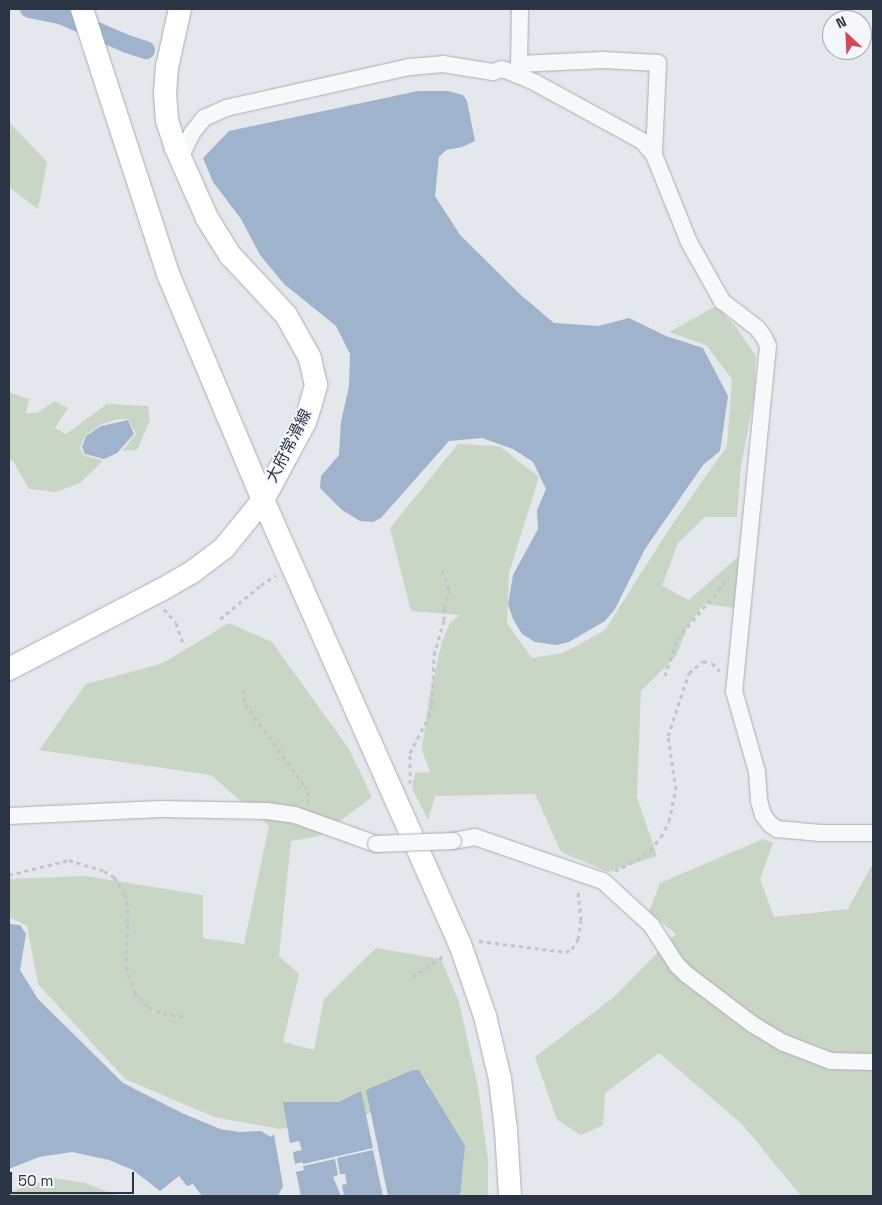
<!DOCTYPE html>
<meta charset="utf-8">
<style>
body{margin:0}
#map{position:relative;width:882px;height:1205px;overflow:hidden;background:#e4e7ec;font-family:"Space Grotesk","Noto Sans JP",sans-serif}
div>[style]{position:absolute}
.green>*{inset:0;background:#c9d6c5}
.water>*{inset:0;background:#9fb4cc}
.canal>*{height:18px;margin:-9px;padding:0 9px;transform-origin:9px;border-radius:9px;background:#9fb4cc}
.path>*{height:3px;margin-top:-1.5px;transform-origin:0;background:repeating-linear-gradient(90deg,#c2c5cb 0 4px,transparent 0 8px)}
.roads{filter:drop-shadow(0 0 1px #a9aeb7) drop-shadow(0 0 1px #a9aeb7)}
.street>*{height:16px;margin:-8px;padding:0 8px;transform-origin:8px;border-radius:8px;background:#f7f8fa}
.secondary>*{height:22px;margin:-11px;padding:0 11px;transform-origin:11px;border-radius:11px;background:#fff}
.bridges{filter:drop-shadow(0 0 1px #a9aeb7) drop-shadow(0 0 1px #a9aeb7)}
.street-bridge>*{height:16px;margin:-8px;padding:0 8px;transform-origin:8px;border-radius:8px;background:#f7f8fa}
span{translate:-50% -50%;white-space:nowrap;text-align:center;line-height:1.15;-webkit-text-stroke:4px #f4f6f9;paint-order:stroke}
.street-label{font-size:16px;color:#2b3445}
.frame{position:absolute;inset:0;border:10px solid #2b3445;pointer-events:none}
.north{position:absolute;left:822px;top:10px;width:50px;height:50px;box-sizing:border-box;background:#f4f6f9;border:1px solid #a4a8b1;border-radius:50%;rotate:335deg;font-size:14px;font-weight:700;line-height:20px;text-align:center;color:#2b3445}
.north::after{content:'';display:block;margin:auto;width:18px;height:22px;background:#d1495b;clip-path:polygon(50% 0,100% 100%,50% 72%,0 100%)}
.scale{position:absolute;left:10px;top:1172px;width:124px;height:22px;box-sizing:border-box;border:2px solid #2b3445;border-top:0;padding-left:6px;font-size:15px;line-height:18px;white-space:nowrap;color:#2b3445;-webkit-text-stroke:4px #f4f6f9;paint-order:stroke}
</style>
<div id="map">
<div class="green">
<i style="clip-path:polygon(9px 122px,47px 162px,38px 209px,9px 187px)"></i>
<i style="clip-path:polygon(716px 306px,736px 327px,756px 356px,754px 398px,741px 466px,737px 517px,705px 517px,678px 543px,662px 586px,689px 600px,739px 556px,736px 608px,704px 604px,688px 626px,676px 656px,641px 691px,637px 797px,657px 856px,608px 872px,561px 852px,535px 794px,435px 796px,428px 820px,412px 788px,415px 773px,430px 772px,422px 750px,429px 698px,442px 642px,450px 623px,460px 615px,411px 611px,390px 528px,458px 444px,499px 446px,539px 477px,509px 573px,507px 623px,532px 658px,563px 653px,605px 630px,669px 529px,727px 446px,732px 379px,706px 345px,669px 332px)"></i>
<i style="clip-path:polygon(9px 392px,29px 399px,26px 413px,37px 413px,55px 401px,68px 408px,55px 428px,66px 434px,107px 404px,148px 406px,150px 420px,137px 450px,122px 451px,136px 434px,128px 419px,118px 419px,100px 425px,85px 436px,80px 448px,85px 456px,102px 460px,101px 463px,80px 483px,56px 492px,29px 489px,13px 461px,9px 460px)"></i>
<i style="clip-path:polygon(229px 623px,272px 642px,349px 749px,372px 797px,320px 836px,291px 841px,279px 956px,299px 974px,283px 1042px,314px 1050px,324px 999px,376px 948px,441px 959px,459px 1002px,478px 1087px,488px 1160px,488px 1196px,418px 1196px,446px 1180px,428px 1080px,366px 1115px,280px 1129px,214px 1117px,125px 1079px,38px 984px,27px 926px,9px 917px,9px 879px,85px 876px,203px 895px,203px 938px,244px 944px,269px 826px,211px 775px,39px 750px,86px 684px,163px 663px)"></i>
<i style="clip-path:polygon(763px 839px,773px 843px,760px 879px,774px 917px,848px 909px,873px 863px,873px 1196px,801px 1196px,742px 1124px,659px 1053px,605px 1093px,603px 1125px,581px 1135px,557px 1120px,535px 1057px,614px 997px,676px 934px,649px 912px,660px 883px)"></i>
<i style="clip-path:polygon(53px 1178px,85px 1183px,118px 1196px,9px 1196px,9px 1192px)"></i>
</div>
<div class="water">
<i style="clip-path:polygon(418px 91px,448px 91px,463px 95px,467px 101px,475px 141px,462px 147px,446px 150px,439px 157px,435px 196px,460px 235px,522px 296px,554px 323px,598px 326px,629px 318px,666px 336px,703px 348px,728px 396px,720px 451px,703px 465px,645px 549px,615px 609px,605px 621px,569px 642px,556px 645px,535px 642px,522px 634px,513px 619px,508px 604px,513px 575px,538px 529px,537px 510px,546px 489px,533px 462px,513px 449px,482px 438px,449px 441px,381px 518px,373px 522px,360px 521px,342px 510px,320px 488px,321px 476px,339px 455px,341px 422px,349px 386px,350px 354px,336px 326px,284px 284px,260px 255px,241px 219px,213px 182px,203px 158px,229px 131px)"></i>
<i style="clip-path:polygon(128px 420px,134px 434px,117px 453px,104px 459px,85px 454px,82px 447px,86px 436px,101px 426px)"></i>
<i style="clip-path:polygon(9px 924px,20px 925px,26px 934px,20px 970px,38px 999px,123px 1083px,182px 1113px,220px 1129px,239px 1132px,261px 1131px,271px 1137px,274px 1134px,283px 1186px,278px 1196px,202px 1196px,193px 1184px,187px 1186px,179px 1176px,160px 1191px,133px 1170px,109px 1160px,72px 1152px,39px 1157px,9px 1169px)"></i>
<i style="clip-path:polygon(413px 1070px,419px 1070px,465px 1146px,460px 1196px,388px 1196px,366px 1090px)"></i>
<i style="clip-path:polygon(361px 1091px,373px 1148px,303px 1164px,302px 1162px,295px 1164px,293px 1152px,302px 1150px,299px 1141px,290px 1143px,283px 1102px,339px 1102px)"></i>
<i style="clip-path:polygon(373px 1150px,383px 1196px,344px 1196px,342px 1185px,347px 1184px,345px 1174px,340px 1174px,337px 1158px)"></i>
<i style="clip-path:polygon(335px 1159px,338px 1175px,333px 1177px,341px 1196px,301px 1196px,296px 1172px,304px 1170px,303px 1166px)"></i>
</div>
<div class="canal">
<i style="left:29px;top:9px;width:32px;rotate:11deg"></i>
<i style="left:60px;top:15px;width:73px;rotate:23.4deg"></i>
<i style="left:127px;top:44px;width:20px;rotate:18deg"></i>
</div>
<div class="path">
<i style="left:53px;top:9px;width:1px"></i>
<i style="left:164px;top:609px;width:18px;rotate:49deg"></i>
<i style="left:176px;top:623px;width:21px;rotate:71deg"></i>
<i style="left:220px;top:619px;width:53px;rotate:-39.7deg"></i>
<i style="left:261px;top:585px;width:18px;rotate:-34deg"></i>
<i style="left:665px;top:676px;width:39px;rotate:-72deg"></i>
<i style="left:677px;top:639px;width:80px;rotate:-49.6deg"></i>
<i style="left:243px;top:689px;width:15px;rotate:82deg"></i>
<i style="left:245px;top:704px;width:102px;rotate:53.8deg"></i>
<i style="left:305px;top:786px;width:7px;rotate:63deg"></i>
<i style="left:308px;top:792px;width:11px;rotate:90deg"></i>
<i style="left:410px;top:783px;width:30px;rotate:-90deg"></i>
<i style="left:410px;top:753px;width:42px;rotate:-62.8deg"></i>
<i style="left:429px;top:716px;width:13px;rotate:-77deg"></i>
<i style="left:432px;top:703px;width:48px;rotate:-87.6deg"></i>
<i style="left:434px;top:655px;width:36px;rotate:-74deg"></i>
<i style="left:444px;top:620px;width:12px;rotate:-90deg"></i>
<i style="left:444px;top:608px;width:20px;rotate:-75deg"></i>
<i style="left:449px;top:589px;width:20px;rotate:-110deg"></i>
<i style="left:615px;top:871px;width:25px;rotate:-27deg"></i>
<i style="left:637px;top:860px;width:16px;rotate:-38deg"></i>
<i style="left:650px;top:850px;width:17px;rotate:-50deg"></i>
<i style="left:661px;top:837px;width:18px;rotate:-63deg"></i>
<i style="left:669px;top:821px;width:33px;rotate:-78deg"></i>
<i style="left:676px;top:789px;width:54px;rotate:-98.6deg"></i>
<i style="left:668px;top:736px;width:66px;rotate:-71.6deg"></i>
<i style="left:689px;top:673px;width:18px;rotate:-41deg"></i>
<i style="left:703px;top:661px;width:9px;rotate:13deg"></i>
<i style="left:712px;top:663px;width:11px;rotate:45deg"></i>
<i style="left:9px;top:875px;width:62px;rotate:-14deg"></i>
<i style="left:69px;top:860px;width:37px;rotate:17deg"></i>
<i style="left:104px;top:871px;width:12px;rotate:31deg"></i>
<i style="left:114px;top:877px;width:20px;rotate:57deg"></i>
<i style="left:125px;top:894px;width:15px;rotate:79deg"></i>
<i style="left:128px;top:909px;width:58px;rotate:92deg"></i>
<i style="left:126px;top:967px;width:26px;rotate:72deg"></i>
<i style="left:134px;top:992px;width:21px;rotate:45deg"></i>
<i style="left:149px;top:1007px;width:15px;rotate:23deg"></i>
<i style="left:163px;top:1013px;width:21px;rotate:11deg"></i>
<i style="left:479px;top:941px;width:88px;rotate:7.2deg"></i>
<i style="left:566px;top:952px;width:7px;rotate:-27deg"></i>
<i style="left:572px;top:949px;width:12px;rotate:-59deg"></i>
<i style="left:578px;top:939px;width:19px;rotate:-81deg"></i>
<i style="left:581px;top:920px;width:31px;rotate:-96deg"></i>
<i style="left:413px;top:977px;width:38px;rotate:-35deg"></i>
</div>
<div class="roads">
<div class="street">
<i style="left:520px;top:9px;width:55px;rotate:91deg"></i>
<i style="left:519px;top:64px;width:84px;rotate:-2.7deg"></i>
<i style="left:603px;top:60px;width:55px;rotate:3.1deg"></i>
<i style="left:658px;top:63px;width:92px;rotate:92.5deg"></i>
<i style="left:654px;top:155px;width:94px;rotate:68.1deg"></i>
<i style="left:689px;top:242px;width:68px;rotate:60.8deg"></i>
<i style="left:722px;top:301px;width:44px;rotate:37.6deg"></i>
<i style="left:757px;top:328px;width:11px;rotate:52deg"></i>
<i style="left:764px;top:337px;width:10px;rotate:66deg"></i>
<i style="left:768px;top:346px;width:347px;rotate:95.6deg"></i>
<i style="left:734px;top:691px;width:84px;rotate:74.1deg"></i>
<i style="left:757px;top:772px;width:29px;rotate:86deg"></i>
<i style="left:759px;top:801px;width:15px;rotate:74deg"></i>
<i style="left:763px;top:815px;width:11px;rotate:52deg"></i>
<i style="left:770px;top:824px;width:9px;rotate:36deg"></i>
<i style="left:777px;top:829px;width:43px;rotate:5.3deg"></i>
<i style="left:820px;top:833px;width:53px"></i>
<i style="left:519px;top:66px;width:9px;rotate:111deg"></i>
<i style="left:516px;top:74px;width:22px;rotate:24deg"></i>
<i style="left:536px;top:83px;width:121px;rotate:28.7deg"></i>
<i style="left:642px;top:141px;width:18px;rotate:49deg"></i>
<i style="left:180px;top:158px;width:28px;rotate:-64deg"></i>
<i style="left:192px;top:133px;width:19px;rotate:-51deg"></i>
<i style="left:204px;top:118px;width:24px;rotate:-24deg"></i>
<i style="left:226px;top:108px;width:189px;rotate:-12.6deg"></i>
<i style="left:410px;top:67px;width:33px;rotate:-5deg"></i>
<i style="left:443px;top:64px;width:51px;rotate:9.1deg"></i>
<i style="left:493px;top:72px;width:9px;rotate:-18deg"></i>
<i style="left:502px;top:69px;width:15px;rotate:20deg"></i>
<i style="left:9px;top:816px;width:152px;rotate:-2.6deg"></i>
<i style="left:161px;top:809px;width:106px;rotate:1.1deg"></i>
<i style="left:267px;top:811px;width:28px;rotate:8deg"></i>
<i style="left:295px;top:815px;width:86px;rotate:19.7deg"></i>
<i style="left:453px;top:841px;width:22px;rotate:-10deg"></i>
<i style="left:475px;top:837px;width:135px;rotate:19deg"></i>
<i style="left:603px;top:881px;width:65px;rotate:42.5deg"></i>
<i style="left:651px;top:925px;width:48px;rotate:57deg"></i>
<i style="left:677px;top:965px;width:13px;rotate:45deg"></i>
<i style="left:686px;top:974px;width:83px;rotate:37.1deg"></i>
<i style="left:752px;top:1024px;width:37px;rotate:31deg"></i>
<i style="left:784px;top:1043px;width:50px;rotate:21deg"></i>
<i style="left:831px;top:1061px;width:42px;rotate:1.4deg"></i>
</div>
<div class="secondary">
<i style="left:82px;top:9px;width:279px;rotate:72deg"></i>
<i style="left:168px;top:274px;width:245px;rotate:67.2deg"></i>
<i style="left:263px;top:500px;width:486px;rotate:66.1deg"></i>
<i style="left:460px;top:944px;width:76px;rotate:70.9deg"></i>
<i style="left:485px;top:1016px;width:65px;rotate:76.6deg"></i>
<i style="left:500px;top:1079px;width:51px;rotate:83.3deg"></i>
<i style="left:506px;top:1130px;width:66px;rotate:86.5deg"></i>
<i style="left:9px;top:669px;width:171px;rotate:-27.5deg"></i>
<i style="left:161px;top:590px;width:34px;rotate:-30deg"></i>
<i style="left:191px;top:573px;width:41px;rotate:-37.1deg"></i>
<i style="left:224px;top:548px;width:62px;rotate:-50.9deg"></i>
<i style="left:263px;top:500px;width:89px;rotate:-61.7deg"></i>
<i style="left:305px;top:422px;width:20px;rotate:-72deg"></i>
<i style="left:311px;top:403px;width:19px;rotate:-74deg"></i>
<i style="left:316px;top:385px;width:28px;rotate:-103deg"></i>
<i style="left:310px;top:358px;width:49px;rotate:-119.2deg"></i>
<i style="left:286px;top:315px;width:82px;rotate:-133deg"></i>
<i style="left:230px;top:255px;width:44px;rotate:-121.9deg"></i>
<i style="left:207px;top:218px;width:77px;rotate:-113.9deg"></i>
<i style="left:176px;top:148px;width:28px;rotate:-108deg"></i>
<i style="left:167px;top:121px;width:27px;rotate:-94deg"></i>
<i style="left:165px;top:94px;width:27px;rotate:-86deg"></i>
<i style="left:167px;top:67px;width:59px;rotate:-77.4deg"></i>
</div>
</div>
<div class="bridges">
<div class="street-bridge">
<i style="left:376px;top:844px;width:77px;rotate:-2.2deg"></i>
</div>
</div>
<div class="street-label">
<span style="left:289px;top:446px;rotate:-63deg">大府常滑線</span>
</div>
<div class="frame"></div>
<div class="north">N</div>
<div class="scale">50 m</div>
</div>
